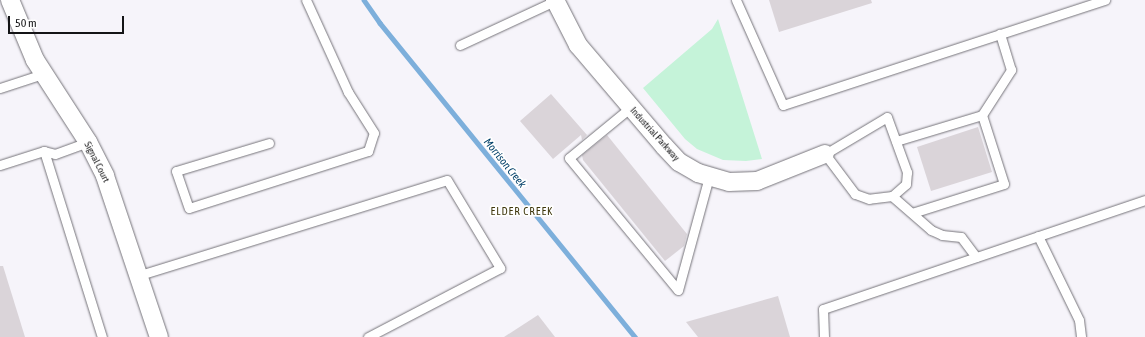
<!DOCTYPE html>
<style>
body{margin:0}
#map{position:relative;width:1145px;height:337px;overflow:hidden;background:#f6f4fa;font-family:"Asap Condensed",sans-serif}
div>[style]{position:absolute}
.green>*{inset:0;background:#c5f3d9}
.stream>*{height:4.5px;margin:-2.25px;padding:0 2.25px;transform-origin:2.25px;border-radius:2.25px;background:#7dafdb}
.building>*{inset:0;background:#dad4d9}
.roads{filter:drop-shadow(0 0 1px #757379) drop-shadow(0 0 1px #757379)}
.lane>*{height:9px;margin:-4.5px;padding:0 4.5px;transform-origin:4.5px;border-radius:4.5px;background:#fff}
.street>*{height:18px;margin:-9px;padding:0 9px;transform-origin:9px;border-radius:9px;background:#fff}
span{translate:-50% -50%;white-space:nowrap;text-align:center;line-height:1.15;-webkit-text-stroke:3.5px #fff;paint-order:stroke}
.street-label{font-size:10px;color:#141416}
.water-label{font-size:11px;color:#003f68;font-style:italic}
.neighbourhood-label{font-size:11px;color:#3f370c;letter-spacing:1px}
.scale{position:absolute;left:8px;top:16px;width:116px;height:18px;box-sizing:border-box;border:2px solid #141416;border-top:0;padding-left:5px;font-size:12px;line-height:14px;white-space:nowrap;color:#141416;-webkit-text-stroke:3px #fff;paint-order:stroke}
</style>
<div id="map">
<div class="green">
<i style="clip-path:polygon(718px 19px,762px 159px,746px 161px,723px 160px,697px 149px,685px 139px,643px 88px,712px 29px)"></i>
</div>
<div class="stream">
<i style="left:364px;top:0;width:28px;rotate:55deg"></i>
<i style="left:380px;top:23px;width:405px;rotate:50.9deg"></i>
</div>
<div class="building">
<i style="clip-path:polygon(769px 0,871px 0,872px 3px,779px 32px)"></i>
<i style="clip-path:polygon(551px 94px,587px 135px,582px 140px,581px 135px,553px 159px,520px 121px)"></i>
<i style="clip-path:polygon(978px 127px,992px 172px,931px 191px,917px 147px)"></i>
<i style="clip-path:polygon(607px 135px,687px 234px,684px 246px,665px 261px,583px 160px,582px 155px)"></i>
<i style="clip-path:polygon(0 266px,3px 266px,25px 337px,0 337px)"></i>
<i style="clip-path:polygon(778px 296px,790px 337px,698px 337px,686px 322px)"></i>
<i style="clip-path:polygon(538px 315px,555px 337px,504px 337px)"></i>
</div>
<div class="roads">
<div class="lane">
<i style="left:736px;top:0;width:115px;rotate:65.9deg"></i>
<i style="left:783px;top:105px;width:339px;rotate:-18.1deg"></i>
<i style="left:460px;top:45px;width:105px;rotate:-24.9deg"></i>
<i style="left:0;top:88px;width:45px;rotate:-18deg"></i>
<i style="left:631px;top:107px;width:80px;rotate:140.6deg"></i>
<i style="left:569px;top:158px;width:171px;rotate:50.5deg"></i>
<i style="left:678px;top:290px;width:117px;rotate:-74.7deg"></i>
<i style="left:982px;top:115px;width:54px;rotate:-57.2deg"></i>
<i style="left:1011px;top:70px;width:38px;rotate:-107deg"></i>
<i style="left:887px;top:117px;width:59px;rotate:70deg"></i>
<i style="left:907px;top:172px;width:12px;rotate:95deg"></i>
<i style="left:906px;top:184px;width:18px;rotate:139deg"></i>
<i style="left:892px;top:196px;width:23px;rotate:173deg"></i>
<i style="left:869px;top:199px;width:15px;rotate:-160deg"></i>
<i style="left:855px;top:194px;width:50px;rotate:-126.9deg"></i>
<i style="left:825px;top:154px;width:72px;rotate:-30.8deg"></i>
<i style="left:896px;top:141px;width:90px;rotate:-16.8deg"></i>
<i style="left:982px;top:115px;width:72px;rotate:72.3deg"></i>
<i style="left:1004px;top:184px;width:96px;rotate:162.5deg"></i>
<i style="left:269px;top:143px;width:97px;rotate:163.2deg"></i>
<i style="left:176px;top:171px;width:39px;rotate:71deg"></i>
<i style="left:189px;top:208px;width:188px;rotate:-17.7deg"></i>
<i style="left:368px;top:151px;width:19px;rotate:-72deg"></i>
<i style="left:374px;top:133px;width:49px;rotate:-122.4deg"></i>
<i style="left:348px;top:92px;width:101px;rotate:-114.5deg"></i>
<i style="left:44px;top:151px;width:195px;rotate:72.7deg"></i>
<i style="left:0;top:165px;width:46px;rotate:-17.7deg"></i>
<i style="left:44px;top:151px;width:11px;rotate:15deg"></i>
<i style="left:55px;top:154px;width:35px;rotate:-20deg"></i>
<i style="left:892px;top:196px;width:52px;rotate:41.1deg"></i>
<i style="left:931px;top:230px;width:12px;rotate:24deg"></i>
<i style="left:942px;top:235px;width:19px;rotate:6deg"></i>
<i style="left:961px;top:237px;width:25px;rotate:53deg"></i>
<i style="left:1038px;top:236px;width:93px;rotate:64deg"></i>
<i style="left:1079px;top:320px;width:17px;rotate:83deg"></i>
<i style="left:140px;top:275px;width:321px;rotate:-17.2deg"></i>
<i style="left:447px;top:180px;width:103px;rotate:58.9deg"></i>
<i style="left:500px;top:268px;width:149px;rotate:152.4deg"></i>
<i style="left:824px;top:337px;width:28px;rotate:-92deg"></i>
<i style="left:823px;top:309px;width:340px;rotate:-18.7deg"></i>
</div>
<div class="street">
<i style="left:10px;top:0;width:65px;rotate:67.4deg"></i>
<i style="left:35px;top:60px;width:98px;rotate:57.1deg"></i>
<i style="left:88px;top:142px;width:38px;rotate:63deg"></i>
<i style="left:105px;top:176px;width:170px;rotate:71.5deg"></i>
<i style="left:555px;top:0;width:51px;rotate:62.9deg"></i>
<i style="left:578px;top:45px;width:133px;rotate:49.6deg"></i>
<i style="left:664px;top:146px;width:22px;rotate:47deg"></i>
<i style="left:679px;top:162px;width:22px;rotate:30deg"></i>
<i style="left:698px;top:173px;width:32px;rotate:16deg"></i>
<i style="left:729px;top:182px;width:28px;rotate:-2deg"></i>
<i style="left:757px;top:181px;width:73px;rotate:-21.7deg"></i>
</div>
</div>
<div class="street-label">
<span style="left:655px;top:134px;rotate:48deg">Industrial Parkway</span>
<span style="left:97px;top:162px;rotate:63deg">Signal Court</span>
</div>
<div class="water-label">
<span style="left:505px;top:163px;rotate:51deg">Morrison Creek</span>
</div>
<div class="neighbourhood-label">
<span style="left:522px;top:211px">ELDER CREEK</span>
</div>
<div class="scale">50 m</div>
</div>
